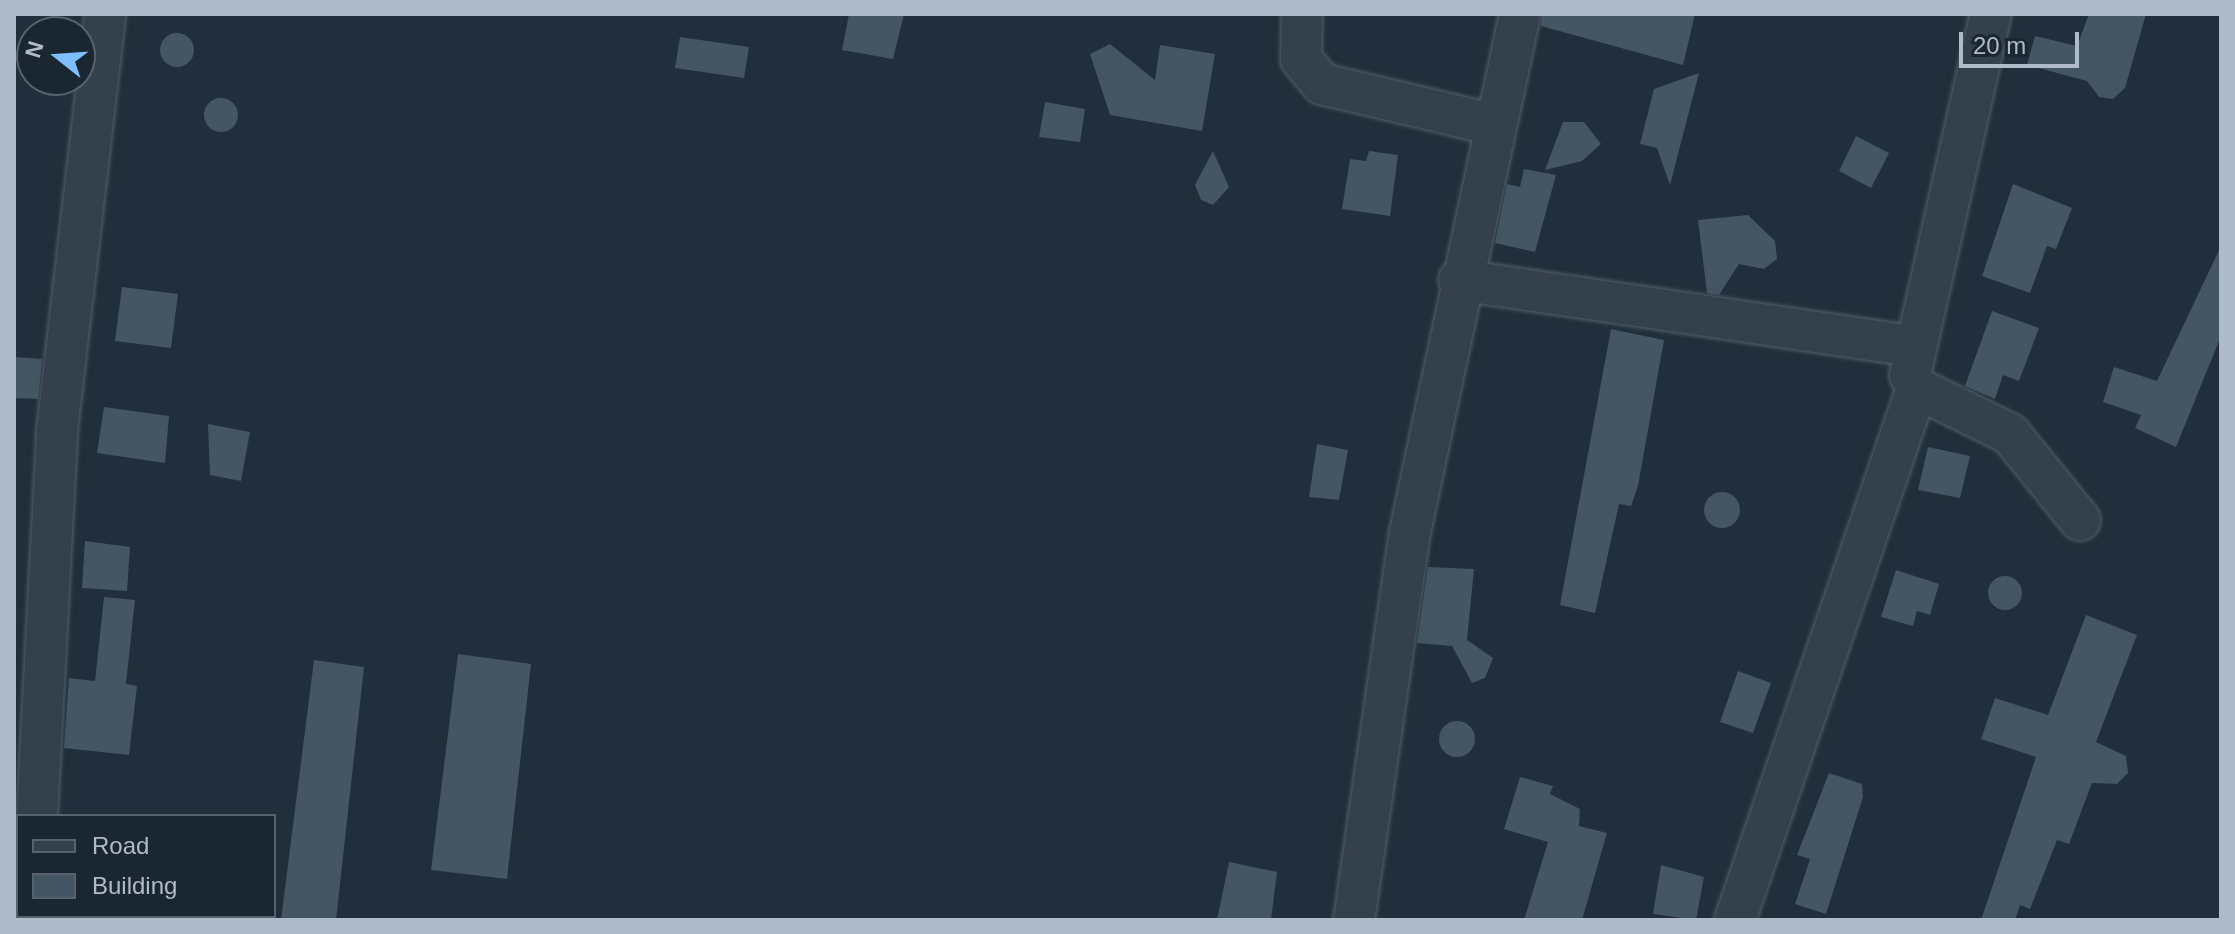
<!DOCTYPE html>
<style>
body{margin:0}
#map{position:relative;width:2235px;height:934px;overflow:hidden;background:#202f3b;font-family:Helvetica,sans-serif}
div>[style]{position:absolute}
.building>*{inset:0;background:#445563}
.round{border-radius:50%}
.roads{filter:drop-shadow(0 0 2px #525e69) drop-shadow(0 0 2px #525e69)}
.minor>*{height:40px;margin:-20px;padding:0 20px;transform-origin:20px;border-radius:20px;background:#34414c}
span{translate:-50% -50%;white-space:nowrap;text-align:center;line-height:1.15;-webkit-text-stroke:6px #1a2630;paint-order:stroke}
.frame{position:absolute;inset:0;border:16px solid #afbbc8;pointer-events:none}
.legend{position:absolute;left:16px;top:814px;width:260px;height:104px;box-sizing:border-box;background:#1a2630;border:2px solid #56626d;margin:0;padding:10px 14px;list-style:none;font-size:24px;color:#afbbc8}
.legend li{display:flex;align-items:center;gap:16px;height:40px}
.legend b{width:40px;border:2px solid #56626d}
.north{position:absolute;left:16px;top:16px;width:80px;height:80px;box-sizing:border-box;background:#1a2630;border:2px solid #56626d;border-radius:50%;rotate:287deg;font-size:22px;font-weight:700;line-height:32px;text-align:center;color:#afbbc8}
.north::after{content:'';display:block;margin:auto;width:28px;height:36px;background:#7ebefe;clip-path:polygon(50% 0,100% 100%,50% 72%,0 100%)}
.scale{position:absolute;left:1959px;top:32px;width:120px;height:36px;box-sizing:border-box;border:4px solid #afbbc8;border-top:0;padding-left:10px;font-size:24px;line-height:28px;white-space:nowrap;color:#afbbc8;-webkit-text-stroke:6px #1a2630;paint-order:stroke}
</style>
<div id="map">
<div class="building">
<i style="clip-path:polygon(849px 14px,904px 14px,893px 59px,842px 50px)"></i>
<i style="clip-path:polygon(1542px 14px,1695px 14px,1683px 65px,1541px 26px)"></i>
<i style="clip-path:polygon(2089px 14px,2146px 14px,2125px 88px,2113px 99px,2099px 97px,2087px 81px,2027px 65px,2035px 36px,2077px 46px)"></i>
<i class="round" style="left:160px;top:33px;width:34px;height:34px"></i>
<i style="clip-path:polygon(680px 37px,749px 47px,744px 78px,675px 68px)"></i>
<i style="clip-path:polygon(1160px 45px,1215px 54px,1202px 131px,1110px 115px,1090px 54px,1110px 44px,1155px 80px)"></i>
<i style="clip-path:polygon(1699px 73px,1670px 185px,1657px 148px,1640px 144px,1654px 89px)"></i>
<i class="round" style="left:204px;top:98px;width:34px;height:34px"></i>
<i style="clip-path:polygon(1045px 102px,1085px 109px,1080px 142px,1039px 137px)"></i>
<i style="clip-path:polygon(1563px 122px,1584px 122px,1601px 144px,1582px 161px,1545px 170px)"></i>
<i style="clip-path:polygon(1856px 136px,1889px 153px,1871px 188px,1839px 171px)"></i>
<i style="clip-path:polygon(1213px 151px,1229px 187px,1213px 205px,1201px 200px,1195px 185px)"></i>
<i style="clip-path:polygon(1369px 151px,1398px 155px,1390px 216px,1342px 209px,1350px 159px,1366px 161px)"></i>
<i style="clip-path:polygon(1524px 169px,1556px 175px,1535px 252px,1495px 243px,1507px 184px,1520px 187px)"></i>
<i style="clip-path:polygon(2013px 184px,2072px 208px,2056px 249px,2047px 246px,2030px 293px,1982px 276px)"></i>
<i style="clip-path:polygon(1748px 215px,1775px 241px,1777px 259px,1764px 269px,1739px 264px,1719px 295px,1707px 293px,1698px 220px)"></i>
<i style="clip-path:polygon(2221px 246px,2221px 336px,2176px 447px,2135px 428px,2141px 415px,2103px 402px,2114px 367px,2157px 381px)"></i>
<i style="clip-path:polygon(122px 287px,178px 294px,171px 348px,115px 341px)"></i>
<i style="clip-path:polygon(1992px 311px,2039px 328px,2019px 381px,2003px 375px,1995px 399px,1965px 386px)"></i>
<i style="clip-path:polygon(1611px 329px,1664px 340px,1638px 486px,1631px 506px,1619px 504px,1595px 613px,1560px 605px)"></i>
<i style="clip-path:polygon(14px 357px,42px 359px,38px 399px,14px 398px)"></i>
<i style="clip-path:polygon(104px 407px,169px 416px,165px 463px,97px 453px)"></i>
<i style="clip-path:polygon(208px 424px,250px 432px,241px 481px,210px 475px)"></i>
<i style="clip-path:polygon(1317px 444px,1348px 450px,1339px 500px,1309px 497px)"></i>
<i style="clip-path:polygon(1928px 447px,1970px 456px,1960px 498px,1918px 490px)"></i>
<i class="round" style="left:1704px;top:492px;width:36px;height:36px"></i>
<i style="clip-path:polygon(85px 541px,130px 547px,127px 591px,82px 588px)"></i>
<i style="clip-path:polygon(1428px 567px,1474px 569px,1467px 640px,1493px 658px,1485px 678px,1472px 683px,1452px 646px,1417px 643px)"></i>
<i style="clip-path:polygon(1896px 570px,1939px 584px,1930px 615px,1917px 611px,1913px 626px,1881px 617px)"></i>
<i class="round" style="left:1988px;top:576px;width:34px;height:34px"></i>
<i style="clip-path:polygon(104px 597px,135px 600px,126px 684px,137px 686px,129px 755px,64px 748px,69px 678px,95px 681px)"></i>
<i style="clip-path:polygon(2086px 615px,2137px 635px,2096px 742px,2126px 756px,2128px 773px,2117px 784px,2092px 783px,2069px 844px,2057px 840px,2030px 909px,2020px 905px,2015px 920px,1981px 920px,2036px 757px,1981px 739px,1995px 698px,2048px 715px)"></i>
<i style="clip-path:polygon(458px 654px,531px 664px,507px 879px,431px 870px)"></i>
<i style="clip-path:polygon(314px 660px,364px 667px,336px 920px,281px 920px)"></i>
<i style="clip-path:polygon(1738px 671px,1771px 683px,1753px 733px,1720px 722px)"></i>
<i class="round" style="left:1439px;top:721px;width:36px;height:36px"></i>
<i style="clip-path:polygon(1829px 773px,1862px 784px,1863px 797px,1826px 914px,1795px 904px,1810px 859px,1797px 855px)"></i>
<i style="clip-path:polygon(1520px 777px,1553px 786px,1550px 794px,1580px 809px,1579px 826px,1607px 833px,1582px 920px,1524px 920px,1548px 842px,1504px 829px)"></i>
<i style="clip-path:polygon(1229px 862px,1277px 872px,1271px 920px,1217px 920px)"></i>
<i style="clip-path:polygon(1661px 865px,1704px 877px,1696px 920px,1653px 914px)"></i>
</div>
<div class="roads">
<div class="minor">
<i style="left:1302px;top:14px;width:45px;rotate:91.3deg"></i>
<i style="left:1301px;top:59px;width:33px;rotate:50deg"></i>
<i style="left:1322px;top:84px;width:178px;rotate:13.3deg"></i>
<i style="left:1459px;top:280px;width:462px;rotate:8.3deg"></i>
<i style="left:1917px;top:388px;width:104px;rotate:26.3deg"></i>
<i style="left:2010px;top:434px;width:111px;rotate:50.9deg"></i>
<i style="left:37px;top:816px;width:386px;rotate:-87deg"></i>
<i style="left:57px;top:431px;width:420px;rotate:-83.4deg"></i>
<i style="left:32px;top:920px;width:4px;rotate:-90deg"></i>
<i style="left:1354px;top:920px;width:392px;rotate:-81.8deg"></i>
<i style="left:1410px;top:532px;width:530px;rotate:-78.01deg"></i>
<i style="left:1735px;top:920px;width:562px;rotate:-71.11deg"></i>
<i style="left:1917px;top:388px;width:15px;rotate:-118deg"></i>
<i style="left:1910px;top:375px;width:370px;rotate:-77.4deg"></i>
</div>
</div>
<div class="frame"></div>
<ul class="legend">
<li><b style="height:10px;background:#34414c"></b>Road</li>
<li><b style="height:22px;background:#445563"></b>Building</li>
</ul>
<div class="north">N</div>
<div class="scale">20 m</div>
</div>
